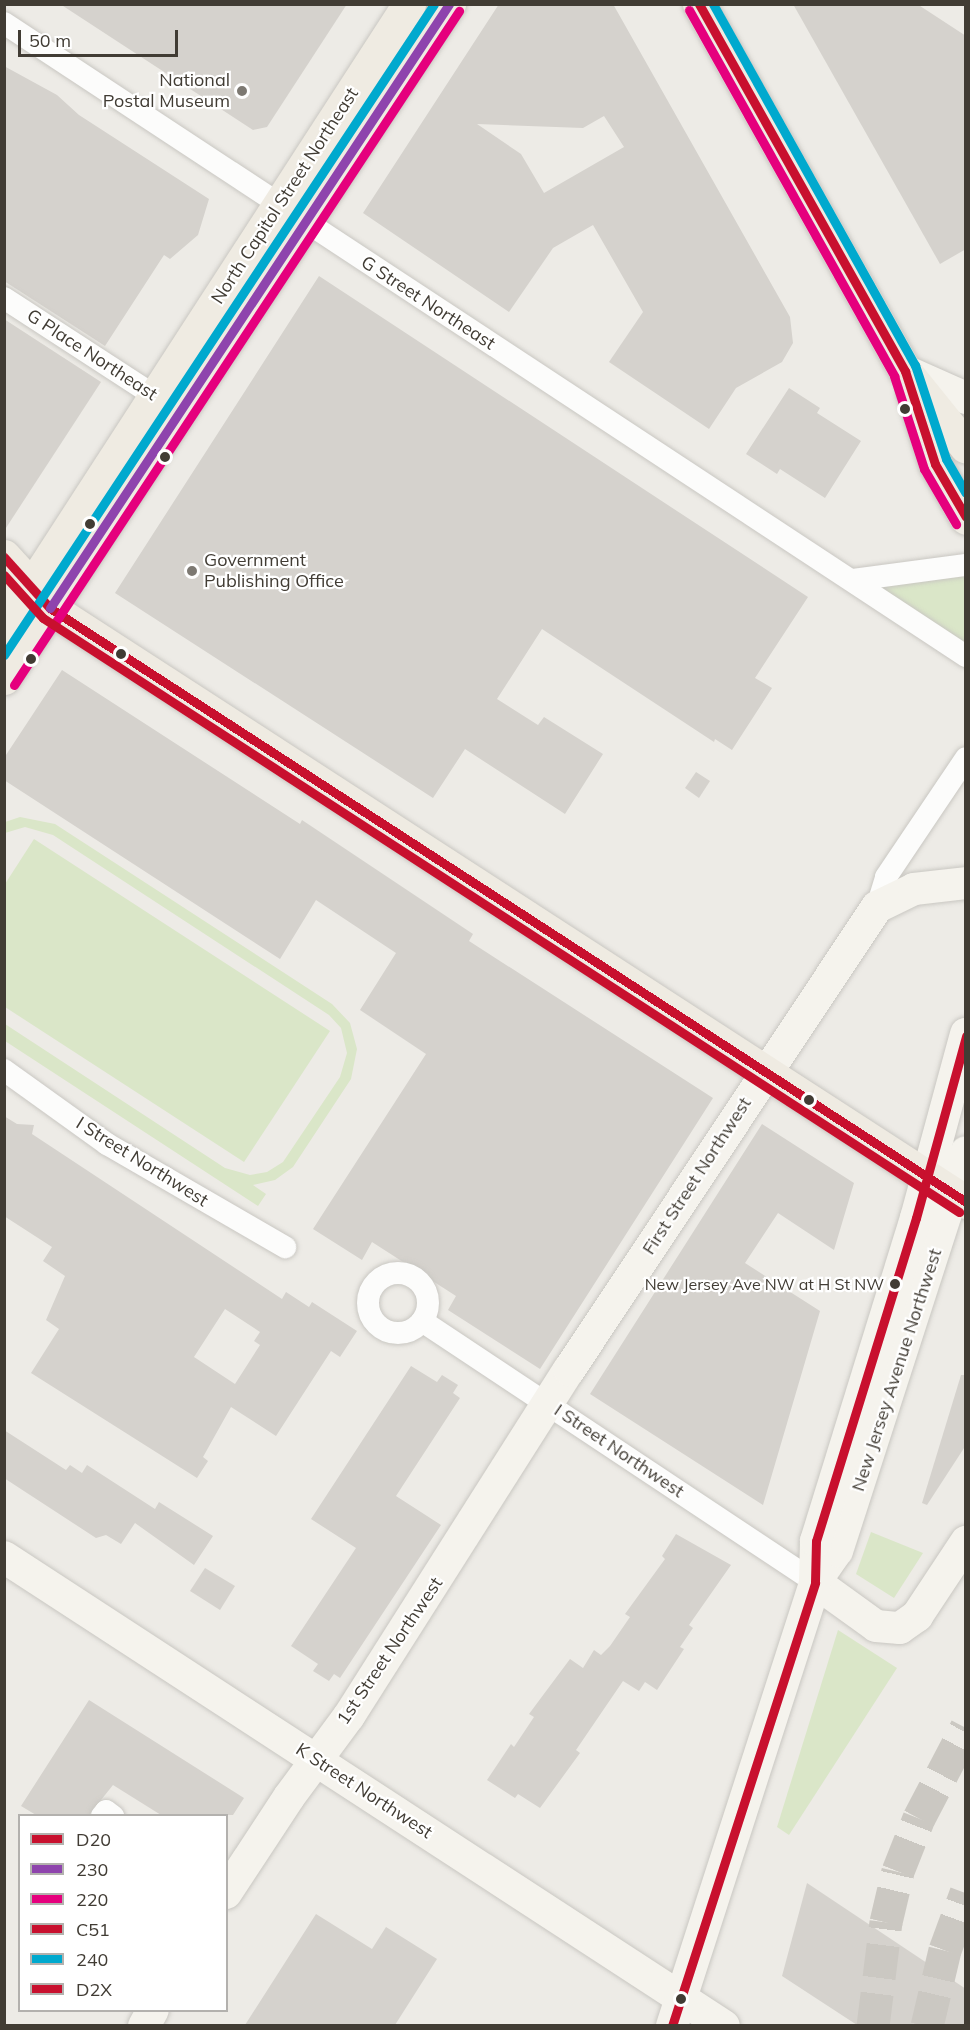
<!DOCTYPE html>
<style>
body{margin:0}
#map{position:relative;width:970px;height:2030px;overflow:hidden;background:#edebe6;font-family:Mulish,sans-serif}
div>[style]{position:absolute}
.green>*{inset:0;background:#dae6c8}
.building>*{inset:0;background:#d5d2cd}
.highway-tunnel>*{height:33px;margin-top:-16.5px;transform-origin:0;background:repeating-linear-gradient(90deg,#cbc8c2 0 33px,transparent 0 49px)}
.roads{filter:drop-shadow(0 0 2px #c9c7c2) drop-shadow(0 0 2px #c9c7c2)}
.street>*{height:22px;margin:-11px;padding:0 11px;transform-origin:11px;border-radius:11px;background:#fcfcfb}
.street>.ring{margin:-11px;padding:0;box-sizing:content-box;background:none;border:22px solid #fcfcfb;border-radius:50%}
.secondary>*{height:32px;margin:-16px;padding:0 16px;transform-origin:16px;border-radius:16px;background:#f5f3ed}
.primary>*{height:33px;margin:-16.5px;padding:0 16.5px;transform-origin:16.5px;border-radius:16.5px;background:#efebe2}
.bus-1>*{height:9px;margin:-4.5px;padding:0 4.5px;transform-origin:4.5px;border-radius:4.5px;background:#c8102e}
.bus-2>*{height:9px;margin:-4.5px;padding:0 4.5px;transform-origin:4.5px;border-radius:4.5px;background:#8e44ad}
.bus-3>*{height:9px;margin:-4.5px;padding:0 4.5px;transform-origin:4.5px;border-radius:4.5px;background:#e5007d}
.bus-4>*{height:9px;margin:-4.5px;padding:0 4.5px;transform-origin:4.5px;border-radius:4.5px;background:#c8102e}
.bus-5>*{height:9px;margin:-4.5px;padding:0 4.5px;transform-origin:4.5px;border-radius:4.5px;background:#00a9ce}
.bus-6>*{height:9px;margin:-4.5px;padding:0 4.5px;transform-origin:4.5px;border-radius:4.5px;background:#c8102e}
.dots>*{width:16px;height:16px;translate:-50% -50%;box-sizing:border-box;border:3px solid #fff;border-radius:50%}
span{translate:-50% -50%;white-space:nowrap;text-align:center;line-height:1.15;-webkit-text-stroke:4.5px #fff;paint-order:stroke}
.bus-label{font-size:16px;color:#413c34}
.right{translate:-100% -50%;text-align:right}
.poi-label{font-size:18px;color:#413c34}
.left{translate:0 -50%;text-align:left}
.street-label{font-size:18px;color:#413c34}
.frame{position:absolute;inset:0;border:6px solid #413c34;pointer-events:none}
.legend{position:absolute;left:18px;top:1814px;width:210px;height:198px;box-sizing:border-box;background:#fff;border:2px solid #b3b1ae;margin:0;padding:8px 10px;list-style:none;font-size:18px;color:#413c34}
.legend li{display:flex;align-items:center;gap:12px;height:30px}
.legend b{width:30px;border:2px solid #b3b1ae}
.scale{position:absolute;left:18px;top:30px;width:160px;height:27px;box-sizing:border-box;border:3px solid #413c34;border-top:0;padding-left:8px;font-size:18px;line-height:21px;white-space:nowrap;color:#413c34;-webkit-text-stroke:4px #fff;paint-order:stroke}
</style>
<div id="map">
<div class="green">
<i style="clip-path:polygon(961px 576px,965px 578px,965px 650px,878px 586px)"></i>
<i style="clip-path:polygon(20px 817px,55px 824px,332px 1004px,350px 1023px,357px 1049px,351px 1079px,293px 1167px,275px 1180px,253px 1185px,266px 1194px,258px 1206px,5px 1041px,5px 1024px,225px 1168px,250px 1175px,267px 1172px,283px 1162px,340px 1077px,347px 1053px,341px 1028px,329px 1015px,53px 835px,25px 827px,5px 833px,5px 822px)"></i>
<i style="clip-path:polygon(34px 839px,330px 1031px,244px 1162px,5px 1007px,5px 884px)"></i>
<i style="clip-path:polygon(871px 1532px,923px 1553px,894px 1598px,856px 1574px)"></i>
<i style="clip-path:polygon(838px 1630px,897px 1668px,789px 1835px,777px 1827px)"></i>
</div>
<div class="building">
<i style="clip-path:polygon(60px 4px,347px 4px,267px 127px,253px 130px)"></i>
<i style="clip-path:polygon(evenodd,499px 4px,613px 4px,790px 317px,793px 343px,782px 362px,736px 388px,709px 429px,609px 362px,643px 312px,593px 225px,553px 248px,509px 312px,363px 213px,499px 4px,604px 116px,624px 147px,544px 193px,521px 154px,477px 124px,583px 128px,604px 116px)"></i>
<i style="clip-path:polygon(793px 4px,917px 4px,966px 36px,966px 249px,940px 264px)"></i>
<i style="clip-path:polygon(4px 66px,57px 95px,79px 115px,209px 199px,198px 235px,170px 259px,164px 255px,105px 346px,4px 281px)"></i>
<i style="clip-path:polygon(319px 276px,808px 597px,755px 678px,772px 688px,732px 750px,715px 739px,714px 742px,542px 629px,497px 699px,538px 725px,544px 717px,603px 754px,565px 814px,465px 749px,433px 798px,115px 593px)"></i>
<i style="clip-path:polygon(4px 319px,101px 382px,4px 531px)"></i>
<i style="clip-path:polygon(789px 388px,820px 408px,817px 413px,861px 441px,825px 498px,780px 469px,777px 474px,746px 454px)"></i>
<i style="clip-path:polygon(62px 670px,300px 824px,302px 820px,473px 934px,469px 941px,713px 1098px,540px 1369px,448px 1310px,456px 1296px,372px 1242px,362px 1260px,313px 1229px,426px 1054px,360px 1010px,396px 953px,316px 900px,280px 959px,4px 780px,4px 758px)"></i>
<i style="clip-path:polygon(696px 772px,710px 781px,699px 798px,685px 788px)"></i>
<i style="clip-path:polygon(evenodd,4px 1116px,17px 1124px,34px 1125px,32px 1134px,282px 1299px,286px 1292px,309px 1307px,312px 1302px,357px 1331px,340px 1357px,331px 1351px,276px 1436px,231px 1407px,203px 1457px,208px 1461px,197px 1478px,31px 1373px,59px 1329px,46px 1320px,65px 1276px,43px 1261px,52px 1247px,4px 1216px,4px 1116px,225px 1309px,260px 1332px,254px 1341px,260px 1345px,235px 1384px,194px 1357px,225px 1309px)"></i>
<i style="clip-path:polygon(762px 1124px,854px 1183px,834px 1250px,778px 1213px,745px 1263px,820px 1311px,763px 1505px,590px 1394px)"></i>
<i style="clip-path:polygon(411px 1366px,437px 1382px,442px 1375px,458px 1385px,453px 1393px,460px 1398px,396px 1496px,441px 1525px,340px 1678px,334px 1674px,329px 1681px,313px 1671px,318px 1664px,291px 1646px,356px 1548px,311px 1519px)"></i>
<i style="clip-path:polygon(961px 1375px,966px 1375px,966px 1445px,927px 1505px,922px 1503px)"></i>
<i style="clip-path:polygon(4px 1430px,66px 1470px,70px 1465px,82px 1473px,87px 1465px,155px 1509px,159px 1502px,213px 1536px,194px 1565px,135px 1523px,121px 1544px,106px 1535px,96px 1538px,4px 1478px)"></i>
<i style="clip-path:polygon(676px 1534px,731px 1565px,689px 1625px,693px 1628px,680px 1647px,684px 1649px,657px 1690px,645px 1682px,639px 1691px,623px 1681px,576px 1750px,580px 1753px,540px 1808px,518px 1794px,515px 1798px,487px 1780px,511px 1744px,514px 1747px,534px 1717px,529px 1714px,570px 1659px,583px 1668px,594px 1650px,601px 1655px,610px 1646px,630px 1617px,625px 1614px,665px 1559px,662px 1556px)"></i>
<i style="clip-path:polygon(205px 1568px,235px 1586px,220px 1610px,190px 1591px)"></i>
<i style="clip-path:polygon(89px 1700px,244px 1798px,233px 1815px,161px 1815px,113px 1785px,89px 1815px,36px 1815px,21px 1806px)"></i>
<i style="clip-path:polygon(807px 1883px,966px 1989px,966px 2025px,857px 2025px,782px 1976px)"></i>
<i style="clip-path:polygon(316px 1914px,372px 1949px,386px 1927px,437px 1959px,395px 2025px,245px 2025px)"></i>
</div>
<div class="highway-tunnel">
<i style="left:873px;top:2026px;width:105px;rotate:-82.9deg"></i>
<i style="left:886px;top:1922px;width:52px;rotate:-76.8deg"></i>
<i style="left:898px;top:1871px;width:57px;rotate:-68.4deg"></i>
<i style="left:919px;top:1818px;width:102px;rotate:-62.4deg"></i>
<i style="left:927px;top:2026px;width:78px;rotate:-76.7deg"></i>
<i style="left:945px;top:1950px;width:61px;rotate:-69.8deg"></i>
</div>
<div class="roads">
<div class="street">
<i style="left:4px;top:23px;width:1152px;rotate:33.35deg"></i>
<i style="left:4px;top:298px;width:194px;rotate:33deg"></i>
<i style="left:853px;top:580px;width:114px;rotate:-7.6deg"></i>
<i style="left:877px;top:907px;width:31px;rotate:-73deg"></i>
<i style="left:886px;top:877px;width:143px;rotate:-56.1deg"></i>
<i style="left:4px;top:1070px;width:127px;rotate:35.7deg"></i>
<i style="left:107px;top:1144px;width:206px;rotate:30.1deg"></i>
<i class="ring" style="left:368px;top:1273px;width:38px;height:38px"></i>
<i style="left:422px;top:1321px;width:472px;rotate:33.6deg"></i>
<i style="left:102px;top:1816px;width:6px;rotate:-51deg"></i>
<i style="left:106px;top:1811px;width:9px;rotate:36deg"></i>
</div>
<div class="secondary">
<i style="left:905px;top:371px;width:67px;rotate:23.9deg"></i>
<i style="left:4px;top:1557px;width:859px;rotate:33.08deg"></i>
<i style="left:815px;top:1582px;width:38px;rotate:-55deg"></i>
<i style="left:837px;top:1551px;width:419px;rotate:-72.1deg"></i>
<i style="left:815px;top:1582px;width:75px;rotate:35.8deg"></i>
<i style="left:876px;top:1626px;width:24px;rotate:5deg"></i>
<i style="left:900px;top:1628px;width:21px;rotate:-35deg"></i>
<i style="left:917px;top:1616px;width:89px;rotate:-56.5deg"></i>
<i style="left:226px;top:1893px;width:115px;rotate:-56.7deg"></i>
<i style="left:289px;top:1797px;width:101px;rotate:-53.5deg"></i>
<i style="left:349px;top:1716px;width:410px;rotate:-57.6deg"></i>
<i style="left:569px;top:1370px;width:556px;rotate:-56.37deg"></i>
<i style="left:877px;top:907px;width:41px;rotate:-25.9deg"></i>
<i style="left:914px;top:889px;width:52px;rotate:-6.6deg"></i>
<i style="left:144px;top:2026px;width:18px;rotate:-61deg"></i>
<i style="left:672px;top:2026px;width:466px;rotate:-72.1deg"></i>
<i style="left:815px;top:1582px;width:41px;rotate:-88.6deg"></i>
<i style="left:816px;top:1541px;width:338px;rotate:-72.8deg"></i>
<i style="left:916px;top:1218px;width:191px;rotate:-74.8deg"></i>
</div>
<div class="primary">
<i style="left:699px;top:4px;width:421px;rotate:60.7deg"></i>
<i style="left:905px;top:371px;width:97px;rotate:51.2deg"></i>
<i style="left:912px;top:392px;width:76px;rotate:72.3deg"></i>
<i style="left:935px;top:464px;width:62px;rotate:60.1deg"></i>
<i style="left:4px;top:556px;width:61px;rotate:47.7deg"></i>
<i style="left:4px;top:594px;width:48px;rotate:16.9deg"></i>
<i style="left:50px;top:608px;width:1092px;rotate:32.96deg"></i>
<i style="left:4px;top:629px;width:745px;rotate:-57.06deg"></i>
<i style="left:4px;top:678px;width:808px;rotate:-56.57deg"></i>
</div>
</div>
<div class="bus-1">
<i style="left:4px;top:557px;width:69px;rotate:48deg"></i>
<i style="left:50px;top:608px;width:1092px;rotate:32.96deg"></i>
</div>
<div class="bus-2">
<i style="left:50px;top:608px;width:724px;rotate:-56.55deg"></i>
</div>
<div class="bus-3">
<i style="left:689px;top:10px;width:420px;rotate:60.7deg"></i>
<i style="left:894px;top:376px;width:98px;rotate:72.1deg"></i>
<i style="left:924px;top:469px;width:64px;rotate:59.8deg"></i>
<i style="left:14px;top:685px;width:808px;rotate:-56.57deg"></i>
</div>
<div class="bus-4">
<i style="left:699px;top:4px;width:421px;rotate:60.7deg"></i>
<i style="left:905px;top:371px;width:98px;rotate:72.1deg"></i>
<i style="left:935px;top:464px;width:61px;rotate:59.7deg"></i>
<i style="left:672px;top:2026px;width:466px;rotate:-72.1deg"></i>
<i style="left:815px;top:1582px;width:41px;rotate:-88.6deg"></i>
<i style="left:816px;top:1541px;width:338px;rotate:-72.8deg"></i>
<i style="left:916px;top:1218px;width:189px;rotate:-74.6deg"></i>
</div>
<div class="bus-5">
<i style="left:713px;top:4px;width:414px;rotate:60.8deg"></i>
<i style="left:915px;top:365px;width:99px;rotate:71.7deg"></i>
<i style="left:946px;top:459px;width:39px;rotate:60deg"></i>
<i style="left:4px;top:655px;width:780px;rotate:-56.55deg"></i>
</div>
<div class="bus-6">
<i style="left:4px;top:575px;width:58px;rotate:47.8deg"></i>
<i style="left:43px;top:618px;width:1092px;rotate:32.96deg"></i>
</div>
<div class="dots">
<i style="left:242px;top:91px;background:#7d7972"></i>
<i style="left:905px;top:409px;background:#413c34"></i>
<i style="left:165px;top:457px;background:#413c34"></i>
<i style="left:90px;top:524px;background:#413c34"></i>
<i style="left:192px;top:571px;background:#7d7972"></i>
<i style="left:121px;top:654px;background:#413c34"></i>
<i style="left:31px;top:659px;background:#413c34"></i>
<i style="left:809px;top:1100px;background:#413c34"></i>
<i style="left:895px;top:1284px;background:#413c34"></i>
<i style="left:681px;top:1999px;background:#413c34"></i>
</div>
<div class="bus-label">
<span class="right" style="left:884px;top:1284px">New Jersey Ave NW at H St NW</span>
</div>
<div class="poi-label">
<span class="right" style="left:230px;top:91px">National<br>Postal Museum</span>
<span class="left" style="left:204px;top:571px">Government<br>Publishing Office</span>
</div>
<div class="street-label">
<span style="left:285px;top:196px;rotate:-57deg">North Capitol Street Northeast</span>
<span style="left:428px;top:303px;rotate:33deg">G Street Northeast</span>
<span style="left:92px;top:355px;rotate:33deg">G Place Northeast</span>
<span style="left:142px;top:1162px;rotate:32deg">I Street Northwest</span>
<span style="left:697px;top:1176px;rotate:-57deg">First Street Northwest</span>
<span style="left:897px;top:1370px;rotate:-72deg">New Jersey Avenue Northwest</span>
<span style="left:619px;top:1451px;rotate:34deg">I Street Northwest</span>
<span style="left:390px;top:1651px;rotate:-56deg">1st Street Northwest</span>
<span style="left:364px;top:1791px;rotate:33deg">K Street Northwest</span>
</div>
<div class="frame"></div>
<ul class="legend">
<li><b style="height:8px;background:#c8102e"></b>D20</li>
<li><b style="height:8px;background:#8e44ad"></b>230</li>
<li><b style="height:8px;background:#e5007d"></b>220</li>
<li><b style="height:8px;background:#c8102e"></b>C51</li>
<li><b style="height:8px;background:#00a9ce"></b>240</li>
<li><b style="height:8px;background:#c8102e"></b>D2X</li>
</ul>
<div class="scale">50 m</div>
</div>
